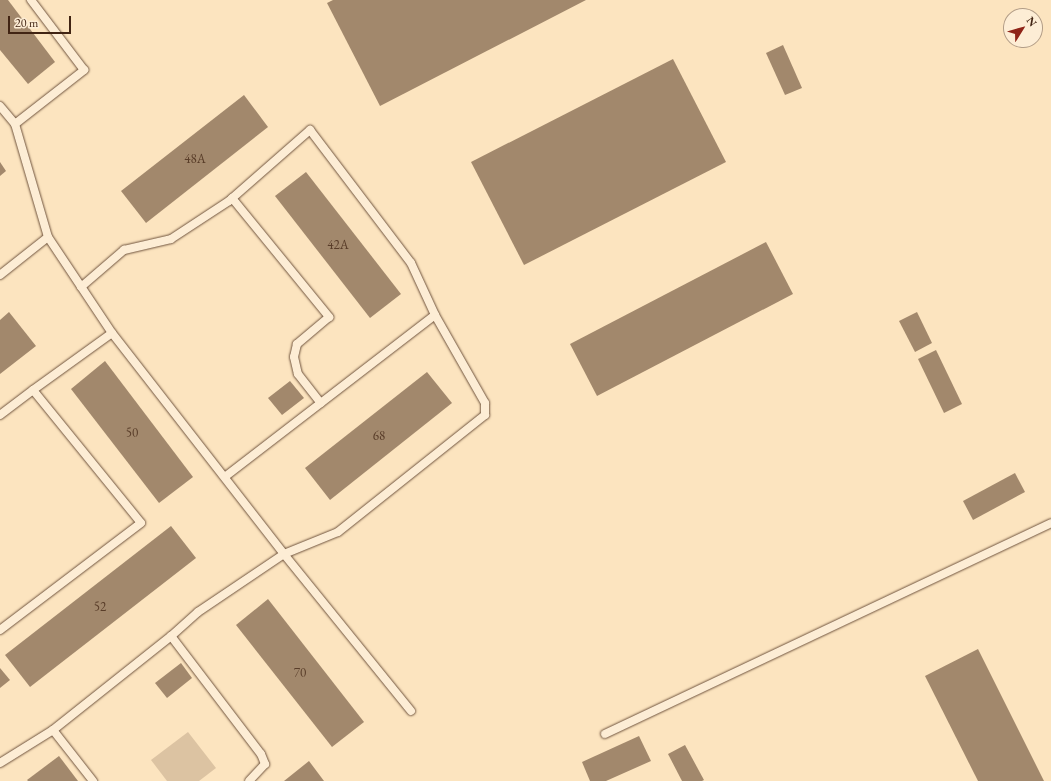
<!DOCTYPE html>
<meta charset="utf-8">
<style>
body{margin:0}
#map{position:relative;width:1051px;height:781px;overflow:hidden;background:#fce4bf;font-family:"EB Garamond",serif}
div>[style]{position:absolute}
.green>*{inset:0;background:#dcc3a2}
.building>*{inset:0;background:#a2886c}
.roads{filter:drop-shadow(0 0 1px #70543e) drop-shadow(0 0 1px #70543e)}
.lane>*{height:8px;margin:-4px;padding:0 4px;transform-origin:4px;border-radius:4px;background:#fdedd5}
span{translate:-50% -50%;white-space:nowrap;text-align:center;line-height:1.15;-webkit-text-stroke:4px #fdedd5;paint-order:stroke}
.number-label{font-size:13px;color:#593d29}
.number-label span{-webkit-text-stroke-width:0}
.north{position:absolute;left:1003px;top:8px;width:40px;height:40px;box-sizing:border-box;background:#fdedd5;border:1px solid #b29d87;border-radius:50%;rotate:53deg;font-size:11px;font-weight:700;line-height:16px;text-align:center;color:#412413}
.north::after{content:'';display:block;margin:auto;width:14px;height:18px;background:#8f2418;clip-path:polygon(50% 0,100% 100%,50% 72%,0 100%)}
.scale{position:absolute;left:8px;top:16px;width:63px;height:18px;box-sizing:border-box;border:2px solid #412413;border-top:0;padding-left:5px;font-size:12px;line-height:14px;white-space:nowrap;color:#412413;-webkit-text-stroke:3px #fdedd5;paint-order:stroke}
</style>
<div id="map">
<div class="green">
<i style="clip-path:polygon(188px 732px,216px 768px,199px 781px,167px 781px,151px 760px)"></i>
</div>
<div class="building">
<i style="clip-path:polygon(0 0,8px 0,55px 62px,28px 84px,0 50px)"></i>
<i style="clip-path:polygon(333px 0,586px 0,380px 106px,327px 3px)"></i>
<i style="clip-path:polygon(783px 45px,802px 88px,785px 95px,766px 53px)"></i>
<i style="clip-path:polygon(673px 59px,726px 162px,524px 265px,471px 162px)"></i>
<i style="clip-path:polygon(244px 95px,268px 127px,146px 223px,121px 191px)"></i>
<i style="clip-path:polygon(0 162px,6px 171px,0 176px)"></i>
<i style="clip-path:polygon(306px 172px,401px 294px,370px 318px,275px 196px)"></i>
<i style="clip-path:polygon(766px 242px,793px 294px,597px 396px,570px 344px)"></i>
<i style="clip-path:polygon(9px 312px,36px 346px,0 374px,0 320px)"></i>
<i style="clip-path:polygon(917px 312px,932px 343px,915px 352px,899px 321px)"></i>
<i style="clip-path:polygon(936px 350px,962px 404px,944px 413px,918px 359px)"></i>
<i style="clip-path:polygon(105px 361px,193px 477px,159px 503px,71px 389px)"></i>
<i style="clip-path:polygon(427px 372px,452px 403px,330px 500px,305px 468px)"></i>
<i style="clip-path:polygon(290px 381px,304px 398px,282px 415px,268px 398px)"></i>
<i style="clip-path:polygon(1015px 473px,1025px 492px,973px 520px,963px 501px)"></i>
<i style="clip-path:polygon(171px 526px,196px 558px,30px 687px,5px 655px)"></i>
<i style="clip-path:polygon(268px 599px,364px 722px,332px 747px,236px 625px)"></i>
<i style="clip-path:polygon(978px 649px,1044px 781px,978px 781px,925px 676px)"></i>
<i style="clip-path:polygon(181px 663px,192px 678px,167px 698px,155px 683px)"></i>
<i style="clip-path:polygon(0 668px,10px 680px,0 688px)"></i>
<i style="clip-path:polygon(639px 736px,651px 761px,606px 781px,590px 781px,582px 762px)"></i>
<i style="clip-path:polygon(685px 745px,704px 780px,702px 781px,682px 781px,668px 754px)"></i>
<i style="clip-path:polygon(59px 756px,78px 781px,28px 781px,27px 780px)"></i>
<i style="clip-path:polygon(309px 761px,324px 781px,284px 781px)"></i>
</div>
<div class="roads">
<div class="lane">
<i style="left:0;top:106px;width:23px;rotate:50deg"></i>
<i style="left:15px;top:124px;width:118px;rotate:73.7deg"></i>
<i style="left:48px;top:237px;width:115px;rotate:56.3deg"></i>
<i style="left:112px;top:333px;width:97px;rotate:144.2deg"></i>
<i style="left:33px;top:390px;width:171px;rotate:50.9deg"></i>
<i style="left:141px;top:523px;width:177px;rotate:142.8deg"></i>
<i style="left:15px;top:124px;width:88px;rotate:-38deg"></i>
<i style="left:84px;top:70px;width:88px;rotate:-127.1deg"></i>
<i style="left:232px;top:198px;width:154px;rotate:50.8deg"></i>
<i style="left:329px;top:317px;width:42px;rotate:139.8deg"></i>
<i style="left:297px;top:344px;width:13px;rotate:103deg"></i>
<i style="left:294px;top:357px;width:17px;rotate:77deg"></i>
<i style="left:298px;top:374px;width:37px;rotate:52deg"></i>
<i style="left:0;top:275px;width:61px;rotate:-38.4deg"></i>
<i style="left:81px;top:287px;width:57px;rotate:-40.7deg"></i>
<i style="left:124px;top:250px;width:48px;rotate:-13.2deg"></i>
<i style="left:171px;top:239px;width:69px;rotate:-33.2deg"></i>
<i style="left:229px;top:201px;width:108px;rotate:-41.2deg"></i>
<i style="left:310px;top:130px;width:167px;rotate:52.8deg"></i>
<i style="left:411px;top:263px;width:57px;rotate:65.2deg"></i>
<i style="left:435px;top:315px;width:264px;rotate:142.4deg"></i>
<i style="left:112px;top:333px;width:280px;rotate:52.1deg"></i>
<i style="left:284px;top:554px;width:104px;rotate:146deg"></i>
<i style="left:198px;top:612px;width:36px;rotate:138deg"></i>
<i style="left:0;top:415px;width:41px;rotate:-37.1deg"></i>
<i style="left:411px;top:711px;width:202px;rotate:-129deg"></i>
<i style="left:284px;top:554px;width:58px;rotate:-22.2deg"></i>
<i style="left:338px;top:532px;width:188px;rotate:-38.5deg"></i>
<i style="left:485px;top:415px;width:12px;rotate:-90deg"></i>
<i style="left:485px;top:403px;width:101px;rotate:-119.6deg"></i>
<i style="left:53px;top:730px;width:65px;rotate:51.9deg"></i>
<i style="left:605px;top:734px;width:493px;rotate:-25.3deg"></i>
<i style="left:0;top:763px;width:62px;rotate:-31.9deg"></i>
<i style="left:53px;top:730px;width:151px;rotate:-38.5deg"></i>
<i style="left:171px;top:636px;width:148px;rotate:52.7deg"></i>
<i style="left:261px;top:754px;width:11px;rotate:68deg"></i>
<i style="left:265px;top:764px;width:23px;rotate:133deg"></i>
</div>
</div>
<div class="number-label">
<span style="left:195px;top:159px">48А</span>
<span style="left:338px;top:245px">42А</span>
<span style="left:132px;top:433px">50</span>
<span style="left:379px;top:436px">68</span>
<span style="left:100px;top:607px">52</span>
<span style="left:300px;top:673px">70</span>
</div>
<div class="north">N</div>
<div class="scale">20 m</div>
</div>
